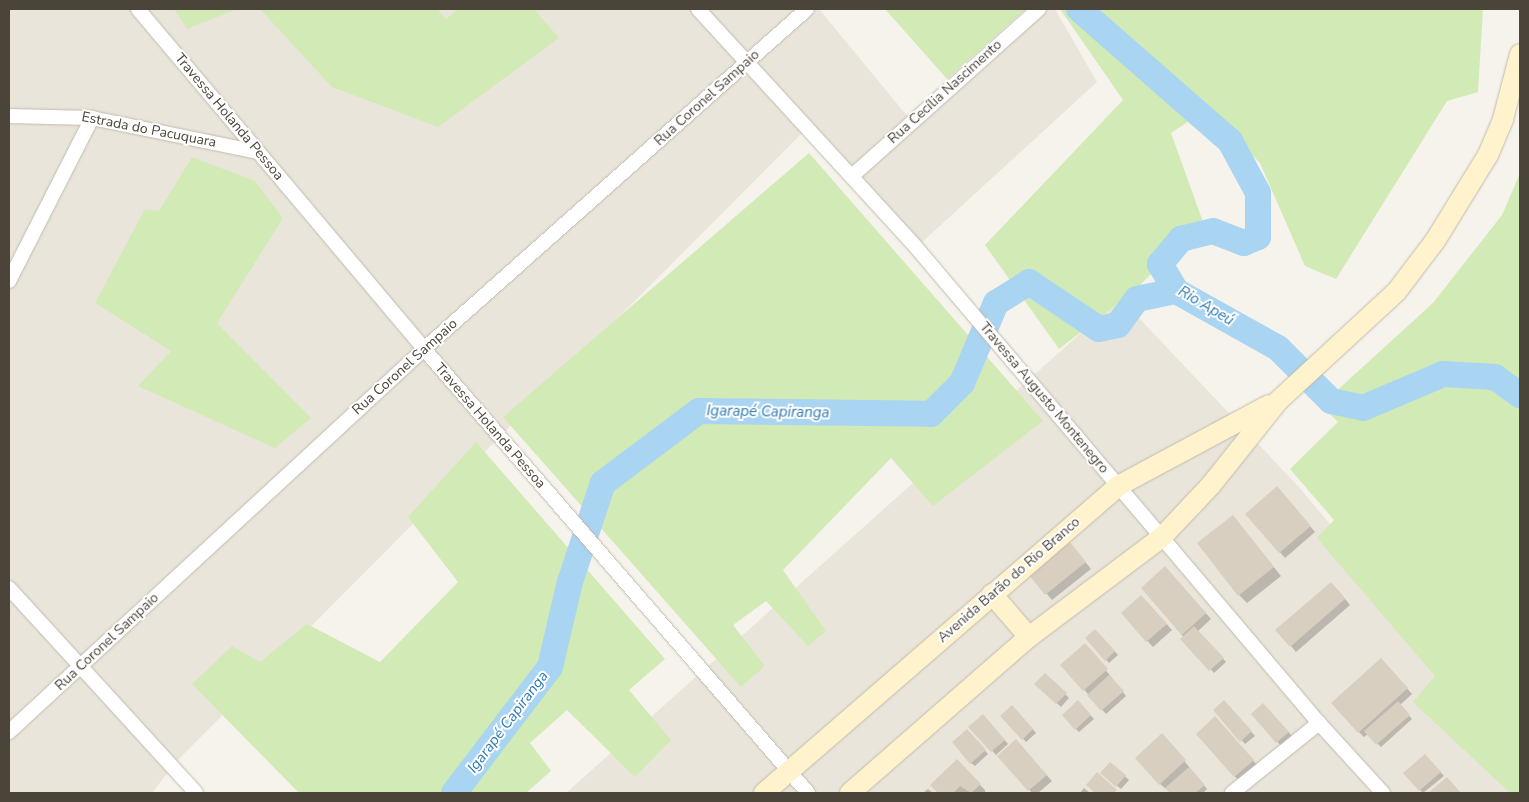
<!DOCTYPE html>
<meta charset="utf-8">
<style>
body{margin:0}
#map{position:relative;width:1529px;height:802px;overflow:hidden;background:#f6f3ec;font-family:"Nunito Sans",sans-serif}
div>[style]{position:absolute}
.residential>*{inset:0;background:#eae5da}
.green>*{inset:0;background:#d2eab5}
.shadow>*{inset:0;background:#0003}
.river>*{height:26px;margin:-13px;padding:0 13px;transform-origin:13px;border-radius:13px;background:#a9d4f2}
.building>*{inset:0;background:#d8cfc1}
.roads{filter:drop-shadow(0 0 1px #c2bbae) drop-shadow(0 0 1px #c2bbae)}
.street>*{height:14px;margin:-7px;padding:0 7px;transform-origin:7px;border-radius:7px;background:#fff}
.secondary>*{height:20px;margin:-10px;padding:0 10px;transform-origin:10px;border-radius:10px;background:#fff3cd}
span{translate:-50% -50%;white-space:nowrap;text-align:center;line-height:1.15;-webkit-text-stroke:4px #fff;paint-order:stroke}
.street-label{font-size:14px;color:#4b4439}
.water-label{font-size:15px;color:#2e7ab2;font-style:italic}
.frame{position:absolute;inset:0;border:10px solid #4b4439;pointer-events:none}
</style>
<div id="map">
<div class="residential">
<i style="clip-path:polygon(9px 9px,819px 9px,908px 117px,1031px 9px,1055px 9px,1097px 82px,919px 245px,811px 124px,176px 762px,152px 793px,9px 793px)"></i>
<i style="clip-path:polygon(1120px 298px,1298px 486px,1520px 750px,1520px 793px,566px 793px)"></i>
</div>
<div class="green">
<i style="clip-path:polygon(174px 9px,237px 9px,187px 29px)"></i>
<i style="clip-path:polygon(260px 9px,437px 9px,446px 19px,458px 9px,534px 9px,559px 38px,438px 127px,332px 87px)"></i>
<i style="clip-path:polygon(885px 9px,1026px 9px,947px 79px)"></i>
<i style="clip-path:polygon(1060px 9px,1483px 9px,1478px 92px,1447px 101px,1336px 279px,1305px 266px,1260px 163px,1207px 109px,1171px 133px,1203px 222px,1133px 292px,1059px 349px,985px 245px,1123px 100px)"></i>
<i style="clip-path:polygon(809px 153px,1043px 421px,933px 506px,891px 458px,783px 570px,826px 631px,808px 646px,766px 601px,733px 625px,765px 666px,741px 687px,503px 417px)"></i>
<i style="clip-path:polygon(192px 157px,255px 181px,283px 218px,217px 323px,311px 418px,275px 448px,138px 386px,171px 351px,95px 303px,145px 209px,159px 211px)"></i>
<i style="clip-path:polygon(1520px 173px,1520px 793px,1510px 793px,1413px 702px,1435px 676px,1317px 538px,1334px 520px,1290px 469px,1338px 422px,1321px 405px,1433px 303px,1502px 215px)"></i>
<i style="clip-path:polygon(476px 442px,665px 659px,629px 690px,671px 740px,635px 777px,567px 710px,530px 743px,551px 771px,526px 793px,299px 793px,192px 684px,232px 646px,260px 662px,307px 624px,380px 662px,458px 582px,408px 517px)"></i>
</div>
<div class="shadow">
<i style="clip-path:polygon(1282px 493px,1315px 532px,1285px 558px,1247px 514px)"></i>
<i style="clip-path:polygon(1233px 516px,1281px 576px,1247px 603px,1239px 595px)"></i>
<i style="clip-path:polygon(1075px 549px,1091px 569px,1052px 600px,1031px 575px)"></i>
<i style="clip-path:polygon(1171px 574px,1211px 619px,1198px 631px,1226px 662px,1214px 673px,1142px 588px)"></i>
<i style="clip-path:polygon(1337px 589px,1350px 605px,1296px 652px,1291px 646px)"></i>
<i style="clip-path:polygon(1147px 602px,1172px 630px,1153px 647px,1122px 613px)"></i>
<i style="clip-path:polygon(1099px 634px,1118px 655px,1109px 663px,1086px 638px)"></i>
<i style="clip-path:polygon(1090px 650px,1126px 696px,1106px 714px,1062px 665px)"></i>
<i style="clip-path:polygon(1386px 665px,1412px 694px,1400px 705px,1412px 719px,1381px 747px,1368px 734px,1364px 737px,1359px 732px)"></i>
<i style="clip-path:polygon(1045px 674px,1069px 698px,1061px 707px,1036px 684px)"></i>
<i style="clip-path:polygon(1078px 702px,1094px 719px,1079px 732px,1076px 729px)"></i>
<i style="clip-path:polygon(1224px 702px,1255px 736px,1245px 744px,1215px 711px)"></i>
<i style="clip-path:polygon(1267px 708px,1292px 736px,1281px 746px,1252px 714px)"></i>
<i style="clip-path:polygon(1016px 710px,1036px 733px,1026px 742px,1002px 716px)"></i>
<i style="clip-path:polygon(986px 719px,1008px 744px,996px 755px,970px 727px)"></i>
<i style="clip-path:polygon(1220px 724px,1258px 766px,1240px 782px,1197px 734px)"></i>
<i style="clip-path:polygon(971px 734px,988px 754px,975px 766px,971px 763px)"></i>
<i style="clip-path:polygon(1168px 741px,1207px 789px,1203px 793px,1171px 793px,1160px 784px)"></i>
<i style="clip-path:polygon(1021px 747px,1052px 781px,1038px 793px,1032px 793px,999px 756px)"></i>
<i style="clip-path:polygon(1425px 755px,1444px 776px,1423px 793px,1405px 774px)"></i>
<i style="clip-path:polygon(957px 761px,985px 790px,985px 793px,939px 793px,932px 785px)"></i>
<i style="clip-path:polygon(1110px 763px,1129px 780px,1121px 789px,1105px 776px)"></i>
<i style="clip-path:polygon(1084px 788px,1090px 793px,1080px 793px)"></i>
<i style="clip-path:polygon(928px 789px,933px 793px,923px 793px)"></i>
</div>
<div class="river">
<i style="left:1079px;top:9px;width:201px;rotate:41.2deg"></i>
<i style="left:1230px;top:141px;width:59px;rotate:61.7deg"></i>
<i style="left:1258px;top:193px;width:44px;rotate:90deg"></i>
<i style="left:1258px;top:237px;width:15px;rotate:157deg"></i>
<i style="left:1244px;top:243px;width:33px;rotate:-159deg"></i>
<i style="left:1213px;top:231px;width:33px;rotate:166deg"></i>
<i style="left:1181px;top:239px;width:33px;rotate:130deg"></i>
<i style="left:1160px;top:264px;width:31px;rotate:59deg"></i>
<i style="left:1176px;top:291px;width:117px;rotate:29.2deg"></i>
<i style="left:1278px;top:348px;width:75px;rotate:45deg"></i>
<i style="left:1331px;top:401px;width:33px;rotate:12deg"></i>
<i style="left:1363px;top:408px;width:87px;rotate:-23deg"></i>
<i style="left:1443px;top:374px;width:52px;rotate:3.3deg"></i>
<i style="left:1495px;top:377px;width:31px;rotate:36deg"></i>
<i style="left:454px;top:793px;width:158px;rotate:-52.7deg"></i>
<i style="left:550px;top:667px;width:87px;rotate:-76.8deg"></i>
<i style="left:570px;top:582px;width:104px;rotate:-71.6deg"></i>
<i style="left:603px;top:483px;width:120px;rotate:-36.9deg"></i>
<i style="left:699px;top:411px;width:232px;rotate:0.7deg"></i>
<i style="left:931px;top:414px;width:44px;rotate:-45deg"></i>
<i style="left:962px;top:383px;width:87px;rotate:-67deg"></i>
<i style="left:996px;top:303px;width:39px;rotate:-32deg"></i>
<i style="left:1029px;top:282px;width:84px;rotate:33.9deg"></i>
<i style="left:1099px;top:329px;width:19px;rotate:-12deg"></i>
<i style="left:1118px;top:325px;width:32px;rotate:-54deg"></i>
<i style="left:1137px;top:299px;width:40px;rotate:-12deg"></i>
</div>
<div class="building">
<i style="clip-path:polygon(1277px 486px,1311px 526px,1279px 553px,1245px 514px)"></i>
<i style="clip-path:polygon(1233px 515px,1274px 567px,1238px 596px,1197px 543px)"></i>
<i style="clip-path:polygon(1070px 542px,1086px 562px,1045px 595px,1029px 575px)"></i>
<i style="clip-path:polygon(1165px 566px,1206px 613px,1182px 635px,1141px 588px)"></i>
<i style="clip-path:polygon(1331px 582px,1345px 599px,1290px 647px,1275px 630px)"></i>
<i style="clip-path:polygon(1141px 595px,1167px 624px,1146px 642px,1121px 613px)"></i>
<i style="clip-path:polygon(1194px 626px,1224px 658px,1209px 671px,1180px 639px)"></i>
<i style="clip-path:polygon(1095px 629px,1115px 651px,1105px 661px,1085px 638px)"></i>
<i style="clip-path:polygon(1085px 643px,1108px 669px,1083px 691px,1060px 665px)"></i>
<i style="clip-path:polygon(1381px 658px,1408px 688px,1358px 733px,1331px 703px)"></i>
<i style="clip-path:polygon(1045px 673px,1067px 693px,1056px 704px,1034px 684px)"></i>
<i style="clip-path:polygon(1109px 675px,1124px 691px,1101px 711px,1087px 695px)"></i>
<i style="clip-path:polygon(1078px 700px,1091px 715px,1075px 730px,1062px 715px)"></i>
<i style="clip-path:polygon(1224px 700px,1252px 731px,1240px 742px,1213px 710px)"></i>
<i style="clip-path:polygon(1398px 701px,1410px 715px,1376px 745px,1364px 731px)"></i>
<i style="clip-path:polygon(1263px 703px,1289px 732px,1276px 743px,1251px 714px)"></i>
<i style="clip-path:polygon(1012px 705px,1033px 729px,1022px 740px,1000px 716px)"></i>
<i style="clip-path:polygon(983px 714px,1005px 740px,991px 752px,968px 727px)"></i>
<i style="clip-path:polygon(1215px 716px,1254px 760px,1234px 777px,1196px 734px)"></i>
<i style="clip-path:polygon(967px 729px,986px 750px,970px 764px,952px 742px)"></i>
<i style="clip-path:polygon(1162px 733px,1186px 760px,1159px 785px,1135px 758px)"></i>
<i style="clip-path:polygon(1016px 739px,1047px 775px,1028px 791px,997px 756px)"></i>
<i style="clip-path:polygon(1425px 754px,1441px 772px,1419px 791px,1403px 773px)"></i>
<i style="clip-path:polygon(957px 759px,981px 784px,971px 793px,960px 786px,953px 793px,938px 793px,930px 785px)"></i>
<i style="clip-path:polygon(1110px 762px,1126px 775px,1116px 787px,1100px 773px)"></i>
<i style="clip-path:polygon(1189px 767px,1205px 785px,1195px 793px,1170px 793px,1165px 788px)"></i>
<i style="clip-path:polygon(1097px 772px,1117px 790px,1114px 793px,1095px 793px,1086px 785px)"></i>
<i style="clip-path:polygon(1447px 777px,1461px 793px,1428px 793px)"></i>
</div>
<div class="roads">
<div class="street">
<i style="left:138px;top:9px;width:444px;rotate:49.9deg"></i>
<i style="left:424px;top:349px;width:587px;rotate:49.14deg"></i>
<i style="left:698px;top:9px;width:321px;rotate:47.5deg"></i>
<i style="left:915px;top:246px;width:625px;rotate:49.74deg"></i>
<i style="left:1319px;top:723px;width:95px;rotate:47.6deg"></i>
<i style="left:9px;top:116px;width:83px;rotate:1.4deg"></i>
<i style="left:92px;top:118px;width:169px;rotate:11.6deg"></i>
<i style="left:852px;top:176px;width:251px;rotate:-41.8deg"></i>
<i style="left:9px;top:281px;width:183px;rotate:-63deg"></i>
<i style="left:9px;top:588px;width:277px;rotate:47.6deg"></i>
<i style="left:9px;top:732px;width:565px;rotate:-42.7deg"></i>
<i style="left:424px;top:349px;width:512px;rotate:-41.6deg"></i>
<i style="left:1232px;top:793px;width:112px;rotate:-38.8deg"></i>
</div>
<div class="secondary">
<i style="left:992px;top:594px;width:57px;rotate:49.3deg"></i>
<i style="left:764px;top:793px;width:469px;rotate:-40.9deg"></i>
<i style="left:1118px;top:486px;width:171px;rotate:-28.2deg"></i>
<i style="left:850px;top:793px;width:237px;rotate:-41.1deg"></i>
<i style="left:1029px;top:637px;width:166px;rotate:-36.9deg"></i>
<i style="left:1162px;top:537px;width:71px;rotate:-46.7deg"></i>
<i style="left:1211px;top:485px;width:107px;rotate:-51.4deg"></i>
<i style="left:1278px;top:401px;width:162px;rotate:-42.7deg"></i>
<i style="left:1397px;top:291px;width:63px;rotate:-52.8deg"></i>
<i style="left:1435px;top:241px;width:101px;rotate:-58.4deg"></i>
<i style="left:1488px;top:155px;width:39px;rotate:-67deg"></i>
<i style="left:1503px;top:119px;width:67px;rotate:-75.3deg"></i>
</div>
</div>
<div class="street-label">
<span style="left:945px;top:92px;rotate:-42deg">Rua Cecília Nascimento</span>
<span style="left:707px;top:98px;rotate:-42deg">Rua Coronel Sampaio</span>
<span style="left:229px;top:117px;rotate:50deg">Travessa Holanda Pessoa</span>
<span style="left:149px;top:130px;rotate:11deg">Estrada do Pacuquara</span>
<span style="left:405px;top:367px;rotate:-42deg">Rua Coronel Sampaio</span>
<span style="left:1044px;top:398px;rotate:50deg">Travessa Augusto Montenegro</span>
<span style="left:490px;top:426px;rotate:49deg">Travessa Holanda Pessoa</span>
<span style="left:1009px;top:580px;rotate:-41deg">Avenida Barão do Rio Branco</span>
<span style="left:107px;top:642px;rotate:-43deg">Rua Coronel Sampaio</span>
</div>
<div class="water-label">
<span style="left:1206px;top:306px;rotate:31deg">Rio Apeú</span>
<span style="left:768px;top:412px;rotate:1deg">Igarapé Capiranga</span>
<span style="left:508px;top:722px;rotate:-53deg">Igarapé Capiranga</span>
</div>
<div class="frame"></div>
</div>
